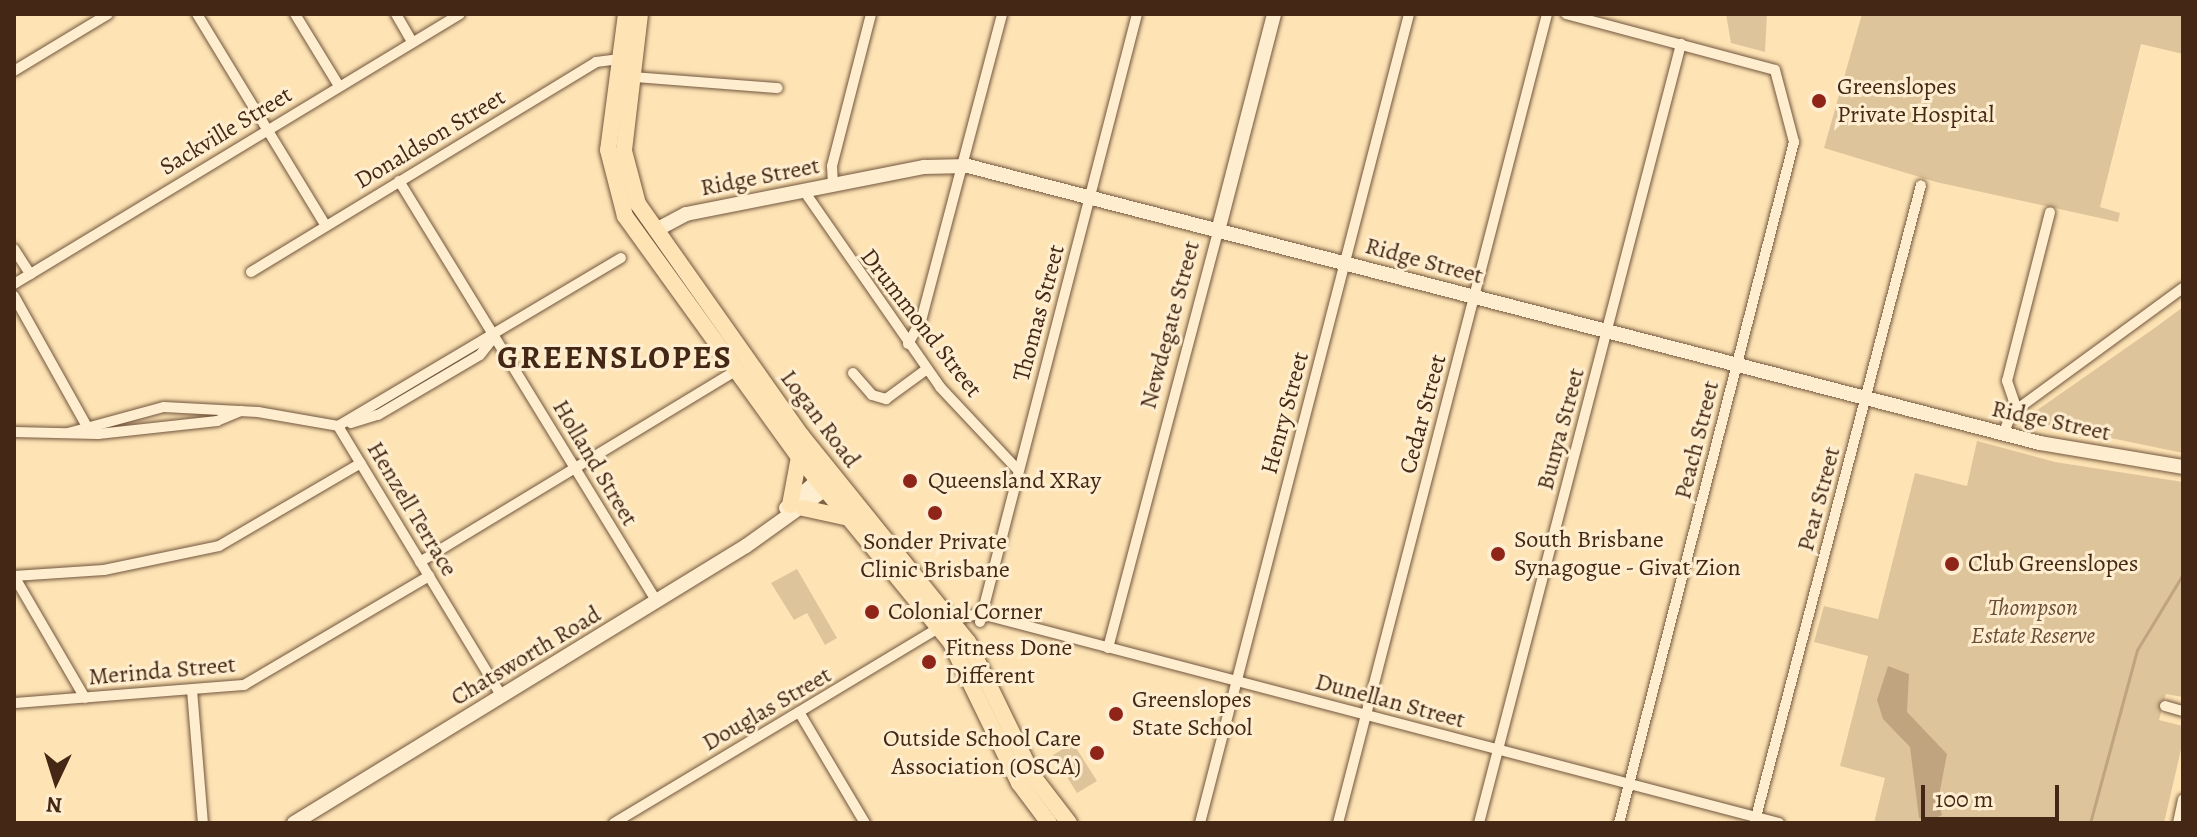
<!DOCTYPE html>
<style>
body{margin:0}
#map{position:relative;width:2197px;height:837px;overflow:hidden;background:#fee4b5;font-family:Alegreya,serif}
div>[style]{position:absolute}
.green>*{inset:0;background:#dec49a}
.water>*{inset:0;background:#bfa47f}
.stream>*{height:3px;margin:-1.5px;padding:0 1.5px;transform-origin:1.5px;border-radius:1.5px;background:#bfa47f}
.roads{filter:drop-shadow(0 0 2px #72563d) drop-shadow(0 0 2px #72563d)}
.street>*{height:10px;margin:-5px;padding:0 5px;transform-origin:5px;border-radius:5px;background:#feedcf}
.secondary>*{height:14px;margin:-7px;padding:0 7px;transform-origin:7px;border-radius:7px;background:#feedcf}
.primary>*{height:16px;margin:-8px;padding:0 8px;transform-origin:8px;border-radius:8px;background:#fee4b5}
.dots>*{width:22px;height:22px;translate:-50% -50%;box-sizing:border-box;border:4px solid #feedcf;border-radius:50%}
span{translate:-50% -50%;white-space:nowrap;text-align:center;line-height:1.15;-webkit-text-stroke:6px #feedcf;paint-order:stroke}
.poi-label{font-size:24px;color:#442715}
.left{translate:0 -50%;text-align:left}
.right{translate:-100% -50%;text-align:right}
.street-label{font-size:24px;color:#442715}
.park-label{font-size:24px;color:#6a4e36;font-style:italic}
.district-label{font-size:32px;color:#442715;font-weight:700;letter-spacing:2px}
.frame{position:absolute;inset:0;border:16px solid #442715;pointer-events:none}
.north{position:absolute;left:16px;top:741px;width:80px;height:80px;-webkit-text-stroke:6px #feedcf;paint-order:stroke;rotate:184deg;font-size:22px;font-weight:700;line-height:32px;text-align:center;color:#442715}
.north::after{content:'';display:block;margin:auto;width:28px;height:36px;background:#442715;clip-path:polygon(50% 0,100% 100%,50% 72%,0 100%)}
.scale{position:absolute;left:1921px;top:785px;width:138px;height:36px;box-sizing:border-box;border:4px solid #442715;border-top:0;padding-left:10px;font-size:24px;line-height:28px;white-space:nowrap;color:#442715;-webkit-text-stroke:6px #feedcf;paint-order:stroke}
</style>
<div id="map">
<div class="green">
<i style="clip-path:polygon(1726px 14px,1767px 14px,1765px 52px,1731px 43px)"></i>
<i style="clip-path:polygon(1862px 14px,2183px 14px,2183px 54px,2141px 44px,2100px 207px,2120px 213px,2118px 222px,1936px 182px,1824px 148px)"></i>
<i style="clip-path:polygon(2183px 307px,2183px 453px,2023px 420px,2156px 327px)"></i>
<i style="clip-path:polygon(1977px 441px,2055px 462px,2183px 482px,2183px 697px,2166px 694px,2159px 720px,2183px 726px,2183px 741px,2164px 823px,1874px 823px,1885px 778px,1840px 766px,1868px 656px,1814px 642px,1824px 606px,1878px 619px,1915px 473px,1967px 486px)"></i>
<i style="clip-path:polygon(797px 569px,837px 638px,825px 645px,807px 613px,794px 620px,771px 583px)"></i>
<i style="clip-path:polygon(1073px 743px,1097px 781px,1077px 793px,1053px 755px)"></i>
</div>
<div class="water">
<i style="clip-path:polygon(1888px 666px,1909px 674px,1907px 712px,1947px 754px,1938px 801px,1942px 815px,1929px 821px,1919px 818px,1910px 747px,1883px 719px,1877px 700px)"></i>
</div>
<div class="stream">
<i style="left:2090px;top:823px;width:179px;rotate:-74.8deg"></i>
<i style="left:2137px;top:650px;width:89px;rotate:-58.8deg"></i>
</div>
<div class="roads">
<div class="street">
<i style="left:197px;top:14px;width:248px;rotate:58.7deg"></i>
<i style="left:295px;top:14px;width:84px;rotate:58.6deg"></i>
<i style="left:396px;top:14px;width:32px;rotate:60deg"></i>
<i style="left:1566px;top:14px;width:216px;rotate:15deg"></i>
<i style="left:1775px;top:70px;width:74px;rotate:75.2deg"></i>
<i style="left:1794px;top:142px;width:703px;rotate:104.41deg"></i>
<i style="left:14px;top:71px;width:110px;rotate:-31.2deg"></i>
<i style="left:634px;top:77px;width:144px;rotate:4.4deg"></i>
<i style="left:399px;top:181px;width:494px;rotate:58.5deg"></i>
<i style="left:833px;top:185px;width:19px;rotate:-93deg"></i>
<i style="left:832px;top:166px;width:157px;rotate:-75.6deg"></i>
<i style="left:804px;top:191px;width:239px;rotate:55.2deg"></i>
<i style="left:940px;top:387px;width:114px;rotate:46.8deg"></i>
<i style="left:14px;top:249px;width:30px;rotate:57deg"></i>
<i style="left:251px;top:272px;width:404px;rotate:-31.3deg"></i>
<i style="left:596px;top:62px;width:26px;rotate:-7deg"></i>
<i style="left:14px;top:284px;width:521px;rotate:-31.19deg"></i>
<i style="left:14px;top:296px;width:154px;rotate:60.8deg"></i>
<i style="left:908px;top:344px;width:26px;rotate:-61deg"></i>
<i style="left:921px;top:321px;width:318px;rotate:-75.2deg"></i>
<i style="left:853px;top:373px;width:29px;rotate:49deg"></i>
<i style="left:872px;top:395px;width:15px;rotate:16deg"></i>
<i style="left:886px;top:399px;width:51px;rotate:-36.2deg"></i>
<i style="left:2017px;top:410px;width:31px;rotate:-109deg"></i>
<i style="left:2007px;top:381px;width:174px;rotate:-75.7deg"></i>
<i style="left:351px;top:423px;width:28px;rotate:-17deg"></i>
<i style="left:378px;top:415px;width:118px;rotate:-30.5deg"></i>
<i style="left:480px;top:355px;width:23px;rotate:-52deg"></i>
<i style="left:338px;top:426px;width:329px;rotate:-30.7deg"></i>
<i style="left:14px;top:432px;width:84px;rotate:1.4deg"></i>
<i style="left:98px;top:434px;width:120px;rotate:-6.2deg"></i>
<i style="left:217px;top:421px;width:26px;rotate:-23deg"></i>
<i style="left:68px;top:433px;width:99px;rotate:-15.2deg"></i>
<i style="left:164px;top:407px;width:94px;rotate:3deg"></i>
<i style="left:258px;top:412px;width:81px;rotate:9.9deg"></i>
<i style="left:338px;top:426px;width:317px;rotate:58.8deg"></i>
<i style="left:2003px;top:434px;width:23px;rotate:-67deg"></i>
<i style="left:2012px;top:413px;width:212px;rotate:-36.2deg"></i>
<i style="left:420px;top:562px;width:368px;rotate:-31.2deg"></i>
<i style="left:14px;top:576px;width:90px;rotate:-3.8deg"></i>
<i style="left:104px;top:570px;width:117px;rotate:-11.8deg"></i>
<i style="left:219px;top:546px;width:164px;rotate:-30.3deg"></i>
<i style="left:14px;top:576px;width:141px;rotate:59.8deg"></i>
<i style="left:949px;top:619px;width:32px;rotate:-9deg"></i>
<i style="left:981px;top:614px;width:825px;rotate:14.68deg"></i>
<i style="left:980px;top:622px;width:628px;rotate:-75.52deg"></i>
<i style="left:1108px;top:648px;width:431px;rotate:-75.2deg"></i>
<i style="left:192px;top:690px;width:133px;rotate:85.3deg"></i>
<i style="left:14px;top:703px;width:231px;rotate:-4.5deg"></i>
<i style="left:244px;top:685px;width:215px;rotate:-30.5deg"></i>
<i style="left:2165px;top:706px;width:19px;rotate:16deg"></i>
<i style="left:799px;top:712px;width:129px;rotate:59.3deg"></i>
<i style="left:1755px;top:821px;width:657px;rotate:-75.37deg"></i>
<i style="left:614px;top:823px;width:378px;rotate:-31deg"></i>
<i style="left:1200px;top:823px;width:836px;rotate:-75.51deg"></i>
<i style="left:1338px;top:823px;width:836px;rotate:-75.51deg"></i>
<i style="left:1479px;top:823px;width:805px;rotate:-75.46deg"></i>
<i style="left:2178px;top:823px;width:24px;rotate:-78deg"></i>
</div>
<div class="secondary">
<i style="left:656px;top:230px;width:34px;rotate:-28deg"></i>
<i style="left:686px;top:214px;width:243px;rotate:-11.2deg"></i>
<i style="left:924px;top:167px;width:44px;rotate:-1.3deg"></i>
<i style="left:968px;top:166px;width:1107px;rotate:14.49deg"></i>
<i style="left:2040px;top:443px;width:145px;rotate:9.5deg"></i>
<i style="left:1218px;top:231px;width:224px;rotate:-75.5deg"></i>
<i style="left:786px;top:508px;width:52px;rotate:-41.1deg"></i>
<i style="left:294px;top:823px;width:530px;rotate:-31.5deg"></i>
<i style="left:746px;top:546px;width:108px;rotate:-35.6deg"></i>
</div>
<div class="primary">
<i style="left:626px;top:14px;width:137px;rotate:97.5deg"></i>
<i style="left:608px;top:150px;width:68px;rotate:75.6deg"></i>
<i style="left:625px;top:216px;width:297px;rotate:54.2deg"></i>
<i style="left:799px;top:457px;width:240px;rotate:50.7deg"></i>
<i style="left:951px;top:643px;width:156px;rotate:64.1deg"></i>
<i style="left:1019px;top:783px;width:50px;rotate:53.1deg"></i>
<i style="left:640px;top:14px;width:138px;rotate:96.7deg"></i>
<i style="left:624px;top:151px;width:55px;rotate:75.2deg"></i>
<i style="left:638px;top:204px;width:283px;rotate:54.8deg"></i>
<i style="left:801px;top:435px;width:266px;rotate:51.1deg"></i>
<i style="left:968px;top:642px;width:149px;rotate:64.1deg"></i>
<i style="left:1033px;top:776px;width:59px;rotate:52.5deg"></i>
<i style="left:790px;top:505px;width:49px;rotate:-79.4deg"></i>
<i style="left:803px;top:508px;width:47px;rotate:12.3deg"></i>
</div>
</div>
<div class="dots">
<i style="left:1819px;top:101px;background:#8f2418"></i>
<i style="left:910px;top:481px;background:#8f2418"></i>
<i style="left:935px;top:513px;background:#8f2418"></i>
<i style="left:1498px;top:554px;background:#8f2418"></i>
<i style="left:1952px;top:564px;background:#8f2418"></i>
<i style="left:872px;top:612px;background:#8f2418"></i>
<i style="left:929px;top:662px;background:#8f2418"></i>
<i style="left:1116px;top:714px;background:#8f2418"></i>
<i style="left:1097px;top:753px;background:#8f2418"></i>
</div>
<div class="poi-label">
<span class="left" style="left:1837px;top:101px">Greenslopes<br>Private Hospital</span>
<span class="left" style="left:928px;top:481px">Queensland XRay</span>
<span class="left" style="left:1514px;top:554px">South Brisbane<br>Synagogue - Givat Zion</span>
<span style="left:935px;top:556px">Sonder Private<br>Clinic Brisbane</span>
<span class="left" style="left:1968px;top:564px">Club Greenslopes</span>
<span class="left" style="left:888px;top:612px">Colonial Corner</span>
<span class="left" style="left:945px;top:662px">Fitness Done<br>Different</span>
<span class="left" style="left:1132px;top:714px">Greenslopes<br>State School</span>
<span class="right" style="left:1081px;top:753px">Outside School Care<br>Association (OSCA)</span>
</div>
<div class="street-label">
<span style="left:226px;top:131px;rotate:-31deg">Sackville Street</span>
<span style="left:430px;top:139px;rotate:-31deg">Donaldson Street</span>
<span style="left:760px;top:177px;rotate:-11deg">Ridge Street</span>
<span style="left:1424px;top:261px;rotate:15deg">Ridge Street</span>
<span style="left:1039px;top:313px;rotate:-75deg">Thomas Street</span>
<span style="left:921px;top:323px;rotate:52deg">Drummond Street</span>
<span style="left:1170px;top:325px;rotate:-75deg">Newdegate Street</span>
<span style="left:1285px;top:413px;rotate:-75deg">Henry Street</span>
<span style="left:1423px;top:414px;rotate:-75deg">Cedar Street</span>
<span style="left:820px;top:419px;rotate:53deg">Logan Road</span>
<span style="left:2051px;top:421px;rotate:12deg">Ridge Street</span>
<span style="left:1561px;top:429px;rotate:-75deg">Bunya Street</span>
<span style="left:1697px;top:440px;rotate:-76deg">Peach Street</span>
<span style="left:595px;top:463px;rotate:59deg">Holland Street</span>
<span style="left:1819px;top:499px;rotate:-75deg">Pear Street</span>
<span style="left:412px;top:509px;rotate:59deg">Henzell Terrace</span>
<span style="left:526px;top:656px;rotate:-31deg">Chatsworth Road</span>
<span style="left:162px;top:671px;rotate:-5deg">Merinda Street</span>
<span style="left:1390px;top:701px;rotate:15deg">Dunellan Street</span>
<span style="left:767px;top:709px;rotate:-30deg">Douglas Street</span>
</div>
<div class="park-label">
<span style="left:2033px;top:622px">Thompson<br>Estate Reserve</span>
</div>
<div class="district-label">
<span style="left:615px;top:357px">GREENSLOPES</span>
</div>
<div class="frame"></div>
<div class="north">N</div>
<div class="scale">100 m</div>
</div>
